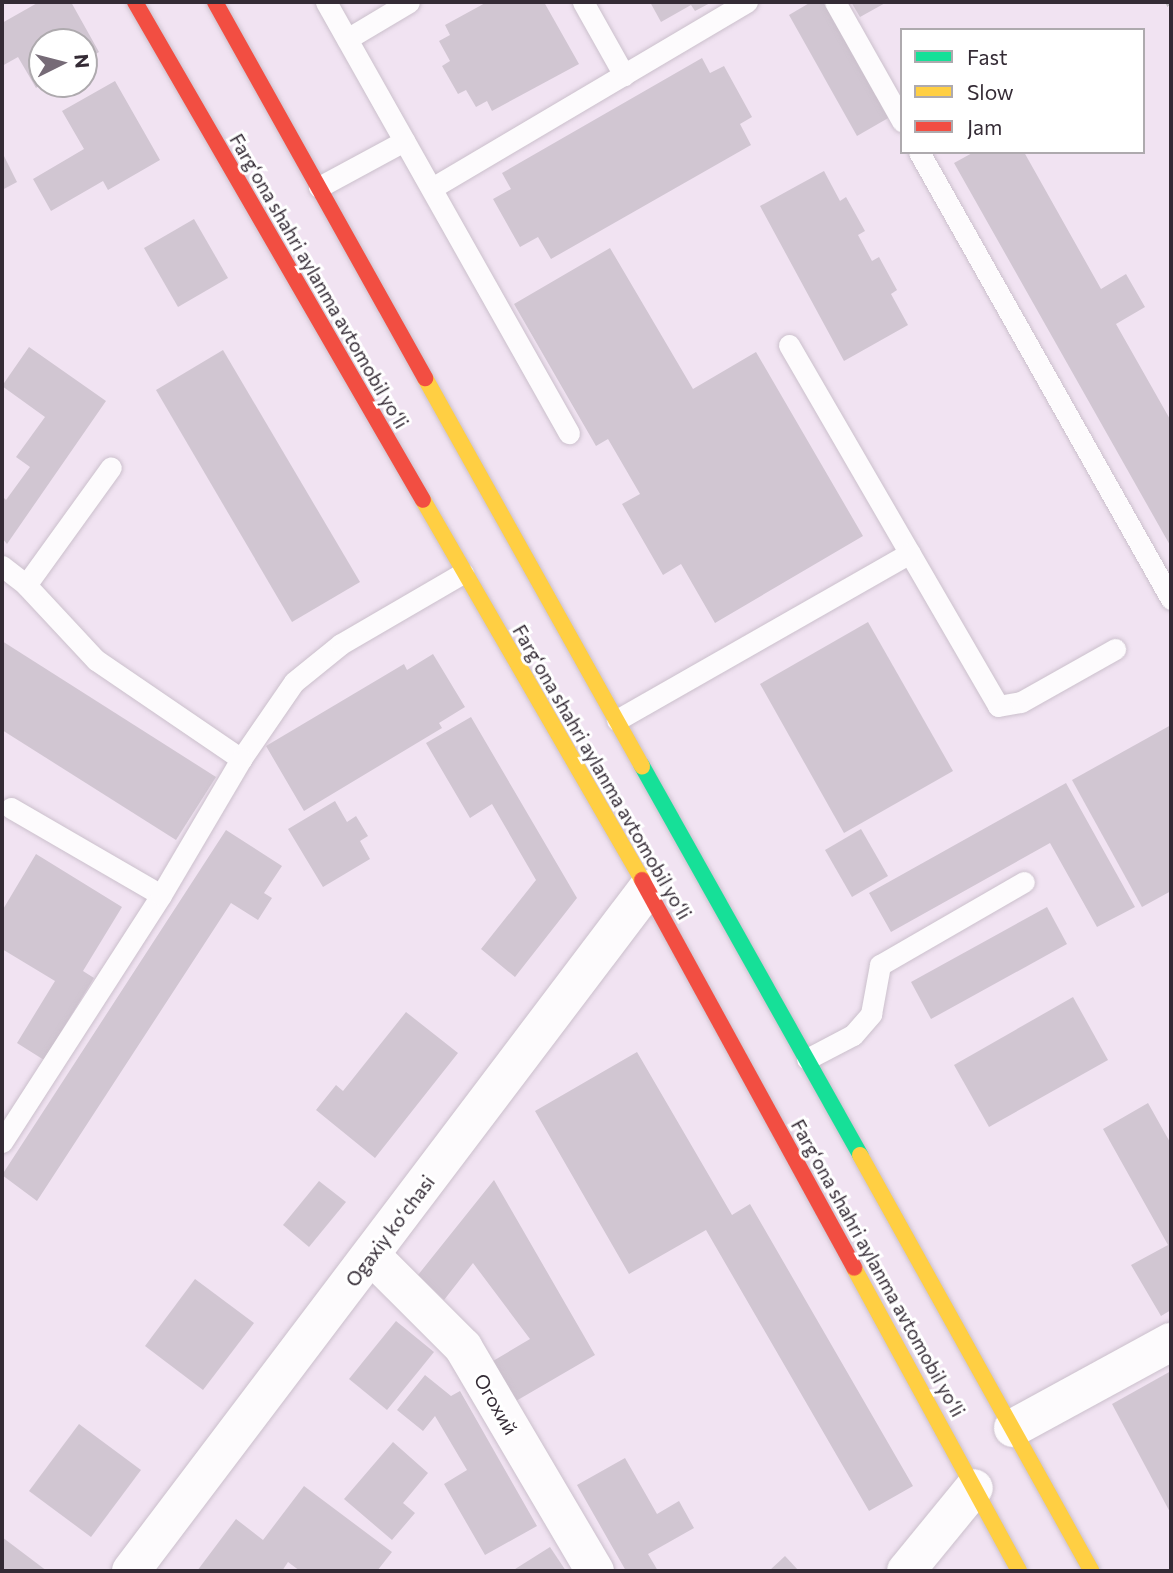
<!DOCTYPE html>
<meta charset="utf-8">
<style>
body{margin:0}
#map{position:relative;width:1173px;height:1573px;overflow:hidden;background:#f1e3f2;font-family:Commissioner,sans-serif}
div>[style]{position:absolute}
.building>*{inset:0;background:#d1c6d2}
.roads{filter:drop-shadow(0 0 2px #cbc0cc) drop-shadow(0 0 2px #cbc0cc)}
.lane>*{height:21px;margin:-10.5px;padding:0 10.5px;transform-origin:10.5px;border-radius:10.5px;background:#fdfbfd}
.street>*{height:38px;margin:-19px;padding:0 19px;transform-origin:19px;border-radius:19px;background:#fdfbfd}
.fast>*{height:16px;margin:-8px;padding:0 8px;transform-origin:8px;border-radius:8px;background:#16e098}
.slow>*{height:16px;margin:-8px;padding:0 8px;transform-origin:8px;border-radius:8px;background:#ffcf43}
.jam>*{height:16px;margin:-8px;padding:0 8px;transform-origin:8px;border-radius:8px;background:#f24e42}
.rail>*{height:5px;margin-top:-2.5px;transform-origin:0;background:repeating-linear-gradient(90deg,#c1bec2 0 3.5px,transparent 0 10.5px)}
span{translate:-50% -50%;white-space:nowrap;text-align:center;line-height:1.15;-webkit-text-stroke:6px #fff;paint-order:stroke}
.street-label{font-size:19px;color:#342b35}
.frame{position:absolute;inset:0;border:4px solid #342b35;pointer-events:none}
.legend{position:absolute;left:900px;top:28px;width:245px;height:126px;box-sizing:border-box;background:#fff;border:2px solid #aeaaae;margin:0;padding:9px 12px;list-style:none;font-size:21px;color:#342b35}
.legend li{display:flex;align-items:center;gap:14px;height:35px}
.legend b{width:35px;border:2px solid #aeaaae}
.north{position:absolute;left:28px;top:28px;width:70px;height:70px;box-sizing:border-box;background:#fff;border:2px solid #aeaaae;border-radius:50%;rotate:84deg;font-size:19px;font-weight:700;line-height:28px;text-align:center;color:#342b35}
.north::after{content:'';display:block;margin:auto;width:24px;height:32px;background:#766b77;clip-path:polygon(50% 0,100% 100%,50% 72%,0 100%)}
</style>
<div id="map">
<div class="building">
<i style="clip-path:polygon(39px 2px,71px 2px,99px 52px,84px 61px,84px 42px,42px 42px,42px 84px,36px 88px,18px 57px,2px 66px,2px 23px)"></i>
<i style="clip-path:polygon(487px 2px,544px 2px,579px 64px,492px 111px,487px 101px,476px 107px,466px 90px,458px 94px,442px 66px,450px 61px,439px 41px,450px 35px,445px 25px)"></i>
<i style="clip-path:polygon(650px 2px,712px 2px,695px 11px,691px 5px,661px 22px)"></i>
<i style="clip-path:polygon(811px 2px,823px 2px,890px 117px,857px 136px,789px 15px)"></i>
<i style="clip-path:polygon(851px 2px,887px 2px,860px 17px)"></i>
<i style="clip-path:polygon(702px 58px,710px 73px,724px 66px,752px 117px,740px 124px,751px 145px,551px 259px,538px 237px,520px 247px,493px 199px,511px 189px,502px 173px)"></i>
<i style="clip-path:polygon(115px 81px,160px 160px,108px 190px,103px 181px,51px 211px,33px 179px,84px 149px,62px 111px)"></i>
<i style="clip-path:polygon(2px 152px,17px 182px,2px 190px)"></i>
<i style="clip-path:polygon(974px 152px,1024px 152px,1101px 289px,1126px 274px,1145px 307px,1116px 324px,1171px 421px,1171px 547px,954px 163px)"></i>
<i style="clip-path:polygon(824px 171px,840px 201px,846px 197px,865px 231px,858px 235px,872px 261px,879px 257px,897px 290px,891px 294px,908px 325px,844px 361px,760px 206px)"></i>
<i style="clip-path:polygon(194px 219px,228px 278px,178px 307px,144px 248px)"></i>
<i style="clip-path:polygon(610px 248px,693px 389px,756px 352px,863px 536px,715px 623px,681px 564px,663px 575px,622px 504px,640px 494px,608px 439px,596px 446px,514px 304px)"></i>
<i style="clip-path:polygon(29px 347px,106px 401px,7px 544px,2px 538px,2px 496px,6px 500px,30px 467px,16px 457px,45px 417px,2px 386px)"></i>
<i style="clip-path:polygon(223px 350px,360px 582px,292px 622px,156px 390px)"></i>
<i style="clip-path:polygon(868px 622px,953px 771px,844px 833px,760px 684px)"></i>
<i style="clip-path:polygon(2px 641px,216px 777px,176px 840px,2px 730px)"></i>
<i style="clip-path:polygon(433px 654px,465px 707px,439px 723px,442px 728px,304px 811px,266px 746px,404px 664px,407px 670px)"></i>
<i style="clip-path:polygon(471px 717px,577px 898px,515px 977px,481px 949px,536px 880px,492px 804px,470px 818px,426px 743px)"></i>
<i style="clip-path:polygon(1171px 725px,1171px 891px,1142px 907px,1072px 780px)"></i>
<i style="clip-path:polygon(1066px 783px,1135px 907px,1097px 927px,1050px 843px,891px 932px,869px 893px)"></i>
<i style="clip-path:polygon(335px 801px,347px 822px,356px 816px,368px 836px,360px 841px,370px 859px,323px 887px,288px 829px)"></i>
<i style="clip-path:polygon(861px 829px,888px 876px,852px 897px,825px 850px)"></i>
<i style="clip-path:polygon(226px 830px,282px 866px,264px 893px,272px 898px,258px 920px,231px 903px,37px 1201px,2px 1175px)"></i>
<i style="clip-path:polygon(36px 854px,122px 907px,83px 971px,94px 978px,44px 1060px,17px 1043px,55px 981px,2px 949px,2px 911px)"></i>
<i style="clip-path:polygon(1047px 907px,1067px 944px,931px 1019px,911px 982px)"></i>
<i style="clip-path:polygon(1073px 997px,1108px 1060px,989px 1127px,954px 1065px)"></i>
<i style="clip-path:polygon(406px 1012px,458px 1053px,375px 1158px,316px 1110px,336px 1085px,343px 1091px)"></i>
<i style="clip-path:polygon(637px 1052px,732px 1215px,750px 1204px,913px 1486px,869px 1511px,706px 1230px,629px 1274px,535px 1111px)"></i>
<i style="clip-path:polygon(1148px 1103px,1171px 1144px,1171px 1310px,1161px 1316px,1131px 1265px,1168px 1245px,1103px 1129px)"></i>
<i style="clip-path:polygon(494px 1180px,595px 1355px,516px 1401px,493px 1361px,530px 1339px,473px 1263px,444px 1300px,418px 1275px)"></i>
<i style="clip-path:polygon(319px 1181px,346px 1202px,309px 1247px,283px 1225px)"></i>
<i style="clip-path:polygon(195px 1279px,254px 1323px,203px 1390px,145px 1346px)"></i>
<i style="clip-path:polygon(396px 1321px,434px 1352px,387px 1410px,349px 1379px)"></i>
<i style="clip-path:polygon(1171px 1371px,1171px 1514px,1112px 1404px)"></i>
<i style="clip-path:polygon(425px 1375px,451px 1396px,460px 1391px,537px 1526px,485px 1555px,444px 1484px,467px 1470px,435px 1416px,423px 1431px,397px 1410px)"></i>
<i style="clip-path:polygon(79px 1424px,141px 1470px,91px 1537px,29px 1491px)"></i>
<i style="clip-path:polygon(393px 1442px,428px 1473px,403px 1503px,415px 1513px,392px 1540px,344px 1499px)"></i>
<i style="clip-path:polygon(625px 1458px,657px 1514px,679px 1501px,694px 1528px,648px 1554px,658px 1571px,626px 1571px,577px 1485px)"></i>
<i style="clip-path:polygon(304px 1486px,392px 1552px,377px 1571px,300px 1571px,288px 1562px,282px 1571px,197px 1571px,236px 1519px,263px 1540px)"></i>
<i style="clip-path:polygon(2px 1537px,47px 1571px,2px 1571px)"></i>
<i style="clip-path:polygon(550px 1547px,566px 1571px,512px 1571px)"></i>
<i style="clip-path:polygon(785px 1556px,799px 1571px,769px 1571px)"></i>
</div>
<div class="roads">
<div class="lane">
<i style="left:326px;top:2px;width:495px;rotate:60.6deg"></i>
<i style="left:583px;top:2px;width:84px;rotate:60.7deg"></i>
<i style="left:835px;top:2px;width:137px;rotate:60.6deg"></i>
<i style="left:347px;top:39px;width:72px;rotate:-30.8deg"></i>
<i style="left:919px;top:152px;width:513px;rotate:60.59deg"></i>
<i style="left:319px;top:187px;width:97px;rotate:-28.4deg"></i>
<i style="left:432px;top:188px;width:366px;rotate:-30.6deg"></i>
<i style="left:789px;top:345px;width:417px;rotate:59.9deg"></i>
<i style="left:998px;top:706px;width:23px;rotate:-10deg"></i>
<i style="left:1021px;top:702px;width:108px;rotate:-29.4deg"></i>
<i style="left:2px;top:566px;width:31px;rotate:38deg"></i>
<i style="left:26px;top:585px;width:103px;rotate:47deg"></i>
<i style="left:96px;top:660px;width:176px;rotate:34.3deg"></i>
<i style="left:241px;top:759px;width:93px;rotate:-55.5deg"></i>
<i style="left:294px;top:682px;width:60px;rotate:-39deg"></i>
<i style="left:341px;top:644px;width:141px;rotate:-30.2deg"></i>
<i style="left:26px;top:585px;width:145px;rotate:-54.2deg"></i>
<i style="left:617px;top:720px;width:337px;rotate:-29.7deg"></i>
<i style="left:11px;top:808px;width:173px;rotate:30.1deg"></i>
<i style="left:807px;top:1059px;width:52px;rotate:-27.6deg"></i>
<i style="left:853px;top:1035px;width:28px;rotate:-49deg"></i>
<i style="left:871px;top:1014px;width:50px;rotate:-79.6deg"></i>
<i style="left:880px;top:965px;width:166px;rotate:-30deg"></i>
<i style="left:2px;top:1142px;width:294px;rotate:-57.2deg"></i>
<i style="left:161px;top:895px;width:158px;rotate:-59.5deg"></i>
</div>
<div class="street">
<i style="left:372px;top:1256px;width:129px;rotate:45deg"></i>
<i style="left:463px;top:1347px;width:260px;rotate:59.5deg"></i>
<i style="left:1013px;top:1428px;width:180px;rotate:-28.6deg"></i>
<i style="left:131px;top:1571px;width:855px;rotate:-52.89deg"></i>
<i style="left:906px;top:1571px;width:107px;rotate:-50.7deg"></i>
</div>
<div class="fast">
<i style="left:642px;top:766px;width:446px;rotate:60.7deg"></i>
</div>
<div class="slow">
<i style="left:425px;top:378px;width:445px;rotate:60.8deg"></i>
<i style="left:423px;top:500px;width:439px;rotate:60deg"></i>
<i style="left:860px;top:1155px;width:476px;rotate:60.9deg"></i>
<i style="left:854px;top:1268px;width:345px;rotate:61.4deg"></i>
</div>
<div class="jam">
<i style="left:135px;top:2px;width:575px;rotate:59.96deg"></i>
<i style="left:215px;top:2px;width:431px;rotate:60.8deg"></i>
<i style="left:642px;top:880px;width:442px;rotate:61.3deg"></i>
</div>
</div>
<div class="rail">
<i style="left:1168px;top:2px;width:7px;rotate:63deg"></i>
</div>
<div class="street-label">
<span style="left:319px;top:281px;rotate:60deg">Fargʻona shahri aylanma avtomobil yoʻli</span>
<span style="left:602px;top:772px;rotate:60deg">Fargʻona shahri aylanma avtomobil yoʻli</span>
<span style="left:390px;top:1231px;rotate:-53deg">Ogaxiy koʻchasi</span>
<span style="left:878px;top:1268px;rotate:61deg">Fargʻona shahri aylanma avtomobil yoʻli</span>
<span style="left:496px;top:1404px;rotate:60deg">Огохий</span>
</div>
<div class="frame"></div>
<ul class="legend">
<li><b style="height:9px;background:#16e098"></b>Fast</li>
<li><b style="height:9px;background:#ffcf43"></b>Slow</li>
<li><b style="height:9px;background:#f24e42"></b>Jam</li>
</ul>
<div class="north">N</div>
</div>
